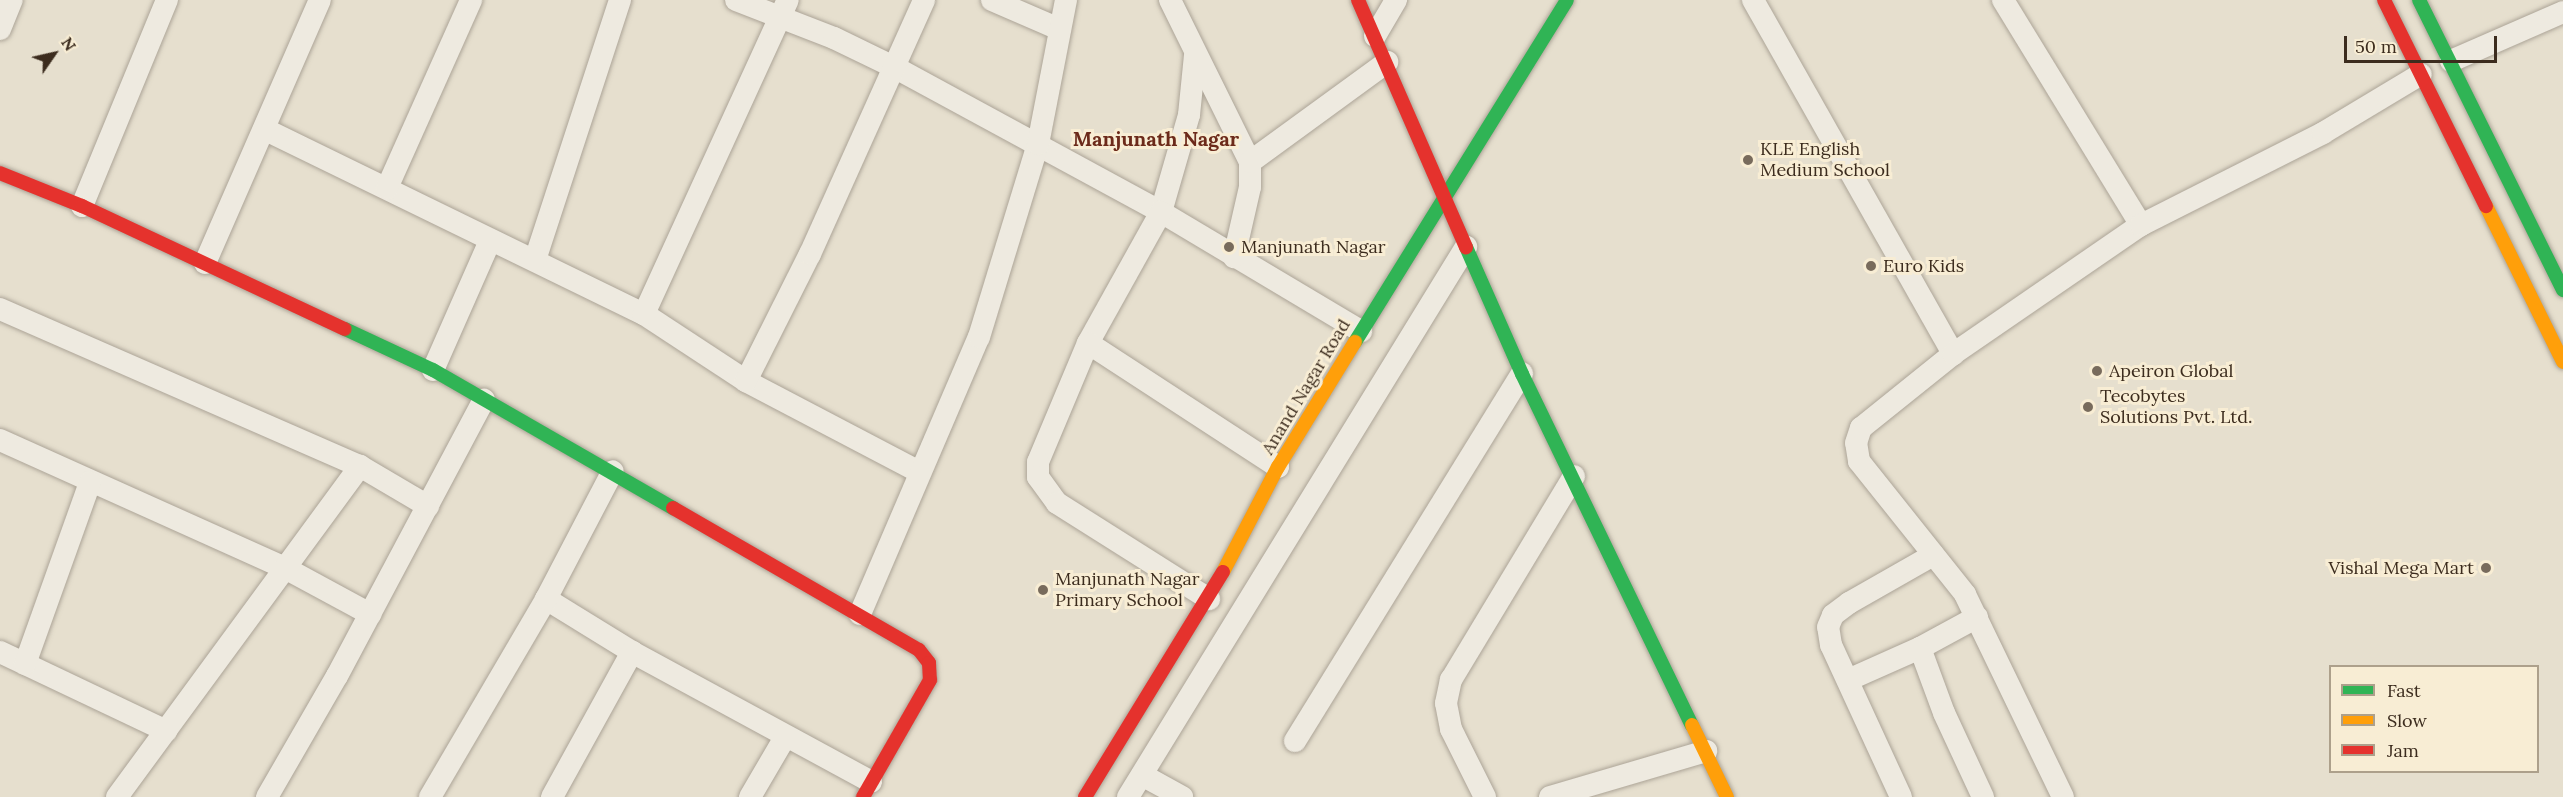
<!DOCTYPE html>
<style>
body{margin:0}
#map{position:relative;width:2563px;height:797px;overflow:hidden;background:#e6dfce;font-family:Lora,serif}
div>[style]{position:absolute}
.roads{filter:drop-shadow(0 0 2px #aca497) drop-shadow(0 0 2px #aca497)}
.street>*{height:22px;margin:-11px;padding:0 11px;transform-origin:11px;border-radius:11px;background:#eeeae0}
.fast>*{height:14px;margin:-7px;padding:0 7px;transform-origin:7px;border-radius:7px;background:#30b455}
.slow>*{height:14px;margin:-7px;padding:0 7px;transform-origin:7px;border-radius:7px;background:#ff9f0a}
.jam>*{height:14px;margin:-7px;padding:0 7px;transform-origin:7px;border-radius:7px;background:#e5322d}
.dots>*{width:16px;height:16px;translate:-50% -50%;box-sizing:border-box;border:3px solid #f8edd4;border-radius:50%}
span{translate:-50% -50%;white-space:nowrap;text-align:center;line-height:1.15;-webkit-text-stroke:6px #f8edd4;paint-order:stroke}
.poi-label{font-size:18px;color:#3c2c1e}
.left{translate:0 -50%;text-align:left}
.right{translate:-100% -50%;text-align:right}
.street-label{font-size:18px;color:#3c2c1e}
.neighbourhood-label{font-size:20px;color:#6c2a1a;font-weight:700}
.legend{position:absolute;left:2329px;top:665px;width:210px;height:108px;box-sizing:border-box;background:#f8edd4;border:2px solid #ada08b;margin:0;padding:8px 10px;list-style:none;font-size:18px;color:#3c2c1e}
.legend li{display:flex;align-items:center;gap:12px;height:30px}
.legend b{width:30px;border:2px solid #ada08b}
.north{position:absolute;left:24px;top:24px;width:60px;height:60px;-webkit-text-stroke:4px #f8edd4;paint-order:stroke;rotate:56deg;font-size:16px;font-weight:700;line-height:24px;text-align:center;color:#3c2c1e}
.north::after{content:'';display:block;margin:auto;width:21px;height:27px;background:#3c2c1e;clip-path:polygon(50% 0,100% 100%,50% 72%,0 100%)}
.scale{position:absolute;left:2344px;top:36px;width:153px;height:27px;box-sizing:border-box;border:3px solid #3c2c1e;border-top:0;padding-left:8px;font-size:18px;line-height:21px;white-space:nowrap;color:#3c2c1e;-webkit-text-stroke:4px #f8edd4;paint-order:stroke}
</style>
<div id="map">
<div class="roads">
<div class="street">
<i style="left:736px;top:0;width:105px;rotate:21.2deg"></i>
<i style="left:834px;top:38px;width:69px;rotate:25.8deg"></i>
<i style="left:896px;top:68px;width:302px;rotate:28.5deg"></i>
<i style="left:1161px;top:212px;width:233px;rotate:30.8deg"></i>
<i style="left:992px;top:0;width:73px;rotate:23.4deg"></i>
<i style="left:1170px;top:0;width:181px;rotate:63.7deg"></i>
<i style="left:1250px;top:162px;width:25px;rotate:90deg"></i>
<i style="left:1250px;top:187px;width:72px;rotate:102.9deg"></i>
<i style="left:1753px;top:0;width:407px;rotate:60.5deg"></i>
<i style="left:2003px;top:0;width:264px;rotate:58.5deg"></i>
<i style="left:0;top:29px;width:31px;rotate:-68deg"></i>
<i style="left:1375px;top:36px;width:42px;rotate:-59.7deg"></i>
<i style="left:1195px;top:55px;width:60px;rotate:95.7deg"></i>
<i style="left:1189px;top:115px;width:101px;rotate:106.1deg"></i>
<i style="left:1161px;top:212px;width:150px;rotate:119.1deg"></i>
<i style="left:1088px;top:343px;width:129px;rotate:112.8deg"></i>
<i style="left:1038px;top:462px;width:15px;rotate:90deg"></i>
<i style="left:1038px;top:477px;width:32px;rotate:54deg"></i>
<i style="left:1057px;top:503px;width:180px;rotate:32.3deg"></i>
<i style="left:2451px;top:61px;width:122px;rotate:-23.6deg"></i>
<i style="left:264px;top:129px;width:423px;rotate:26deg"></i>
<i style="left:644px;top:314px;width:122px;rotate:33.3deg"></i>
<i style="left:746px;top:381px;width:195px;rotate:27.7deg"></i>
<i style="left:1250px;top:162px;width:170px;rotate:-36.1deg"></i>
<i style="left:387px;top:188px;width:206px;rotate:-65.9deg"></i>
<i style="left:82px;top:206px;width:223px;rotate:-67.6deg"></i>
<i style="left:535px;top:260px;width:274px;rotate:-71.9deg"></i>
<i style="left:205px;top:263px;width:287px;rotate:-66.4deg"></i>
<i style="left:0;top:309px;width:393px;rotate:23.6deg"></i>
<i style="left:360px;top:466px;width:79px;rotate:30.5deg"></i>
<i style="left:644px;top:314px;width:345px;rotate:-65.4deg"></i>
<i style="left:1088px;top:343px;width:227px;rotate:33.1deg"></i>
<i style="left:433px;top:370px;width:141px;rotate:-66.2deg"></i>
<i style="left:746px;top:381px;width:142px;rotate:-63.3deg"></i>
<i style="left:810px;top:254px;width:278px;rotate:-65.8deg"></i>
<i style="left:0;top:440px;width:312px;rotate:24.2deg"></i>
<i style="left:285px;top:568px;width:97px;rotate:28.4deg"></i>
<i style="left:546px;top:599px;width:101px;rotate:31.6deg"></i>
<i style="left:632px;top:652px;width:272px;rotate:28.5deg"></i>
<i style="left:860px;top:614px;width:301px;rotate:-66.8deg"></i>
<i style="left:979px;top:337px;width:202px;rotate:-73deg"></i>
<i style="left:1038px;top:144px;width:147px;rotate:-79deg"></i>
<i style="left:1920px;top:648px;width:69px;rotate:69.7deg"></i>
<i style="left:1944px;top:713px;width:93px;rotate:65.1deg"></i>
<i style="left:0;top:652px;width:184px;rotate:25.4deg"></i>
<i style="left:25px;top:664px;width:193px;rotate:-70.3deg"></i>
<i style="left:1848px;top:680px;width:79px;rotate:-24deg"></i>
<i style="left:1920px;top:648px;width:65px;rotate:-28.5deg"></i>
<i style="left:1295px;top:741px;width:432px;rotate:-58.3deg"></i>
<i style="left:1142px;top:775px;width:46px;rotate:28.8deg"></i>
<i style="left:117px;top:797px;width:411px;rotate:-53.7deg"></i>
<i style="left:267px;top:797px;width:140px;rotate:-60deg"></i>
<i style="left:337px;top:676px;width:313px;rotate:-62deg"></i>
<i style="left:430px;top:797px;width:229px;rotate:-59.6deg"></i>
<i style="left:546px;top:599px;width:144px;rotate:-62.4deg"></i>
<i style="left:552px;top:797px;width:166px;rotate:-61.1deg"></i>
<i style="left:750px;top:797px;width:69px;rotate:-59.7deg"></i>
<i style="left:1128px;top:797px;width:646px;rotate:-58.43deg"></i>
<i style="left:1485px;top:797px;width:76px;rotate:-116.6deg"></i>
<i style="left:1451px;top:729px;width:26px;rotate:-101deg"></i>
<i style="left:1446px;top:703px;width:24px;rotate:-78deg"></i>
<i style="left:1451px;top:680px;width:238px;rotate:-58.9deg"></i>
<i style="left:1550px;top:797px;width:163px;rotate:-16.4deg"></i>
<i style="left:1901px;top:797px;width:167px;rotate:-114.7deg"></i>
<i style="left:1831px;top:645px;width:18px;rotate:-99deg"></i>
<i style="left:1828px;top:627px;width:13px;rotate:-67deg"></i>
<i style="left:1833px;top:615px;width:20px;rotate:-37deg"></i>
<i style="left:1849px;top:603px;width:97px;rotate:-29.7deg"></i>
<i style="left:2063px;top:797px;width:225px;rotate:-115.8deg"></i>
<i style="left:1965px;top:594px;width:170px;rotate:-128.6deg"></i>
<i style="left:1859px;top:461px;width:18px;rotate:-99deg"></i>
<i style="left:1856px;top:443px;width:16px;rotate:-72deg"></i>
<i style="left:1861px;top:428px;width:118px;rotate:-38.8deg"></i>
<i style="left:1953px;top:354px;width:228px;rotate:-34.5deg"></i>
<i style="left:2141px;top:225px;width:204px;rotate:-26.8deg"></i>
<i style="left:2323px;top:133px;width:114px;rotate:-31deg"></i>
</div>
<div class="fast">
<i style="left:2419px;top:0;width:324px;rotate:63.6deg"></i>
<i style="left:1466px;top:247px;width:139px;rotate:66.2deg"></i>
<i style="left:1522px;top:374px;width:390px;rotate:64.2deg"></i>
<i style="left:345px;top:329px;width:97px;rotate:25deg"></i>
<i style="left:433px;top:370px;width:277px;rotate:29.9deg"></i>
<i style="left:1355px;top:342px;width:402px;rotate:-58.2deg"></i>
</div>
<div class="slow">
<i style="left:2486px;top:206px;width:174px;rotate:63.7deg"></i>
<i style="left:1223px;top:572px;width:119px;rotate:-62.4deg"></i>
<i style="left:1278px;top:467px;width:147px;rotate:-58.4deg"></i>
<i style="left:1692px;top:725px;width:80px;rotate:64.1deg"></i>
</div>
<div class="jam">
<i style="left:1358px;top:0;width:270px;rotate:66.4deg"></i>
<i style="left:2384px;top:0;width:230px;rotate:63.7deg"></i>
<i style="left:0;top:173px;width:88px;rotate:21.9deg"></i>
<i style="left:82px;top:206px;width:290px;rotate:25.1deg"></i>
<i style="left:673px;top:508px;width:284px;rotate:30deg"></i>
<i style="left:919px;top:650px;width:16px;rotate:52deg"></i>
<i style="left:929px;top:663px;width:17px;rotate:87deg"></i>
<i style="left:930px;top:680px;width:135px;rotate:119.8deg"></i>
<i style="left:1085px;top:797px;width:264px;rotate:-58.5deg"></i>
</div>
</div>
<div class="dots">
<i style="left:1748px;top:160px;background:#786b5c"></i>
<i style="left:1229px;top:247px;background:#786b5c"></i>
<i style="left:1871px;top:266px;background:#786b5c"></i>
<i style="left:2097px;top:371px;background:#786b5c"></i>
<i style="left:2088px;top:407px;background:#786b5c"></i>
<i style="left:2486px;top:568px;background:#786b5c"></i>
<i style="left:1043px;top:590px;background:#786b5c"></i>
</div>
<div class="poi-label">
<span class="left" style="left:1760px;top:160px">KLE English<br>Medium School</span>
<span class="left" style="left:1241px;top:247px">Manjunath Nagar</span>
<span class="left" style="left:1883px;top:266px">Euro Kids</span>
<span class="left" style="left:2109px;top:371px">Apeiron Global</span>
<span class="left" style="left:2100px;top:407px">Tecobytes<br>Solutions Pvt. Ltd.</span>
<span class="right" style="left:2474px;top:568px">Vishal Mega Mart</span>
<span class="left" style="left:1055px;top:590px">Manjunath Nagar<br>Primary School</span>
</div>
<div class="street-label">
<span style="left:1306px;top:387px;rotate:-59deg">Anand Nagar Road</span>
</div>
<div class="neighbourhood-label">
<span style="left:1156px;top:138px">Manjunath Nagar</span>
</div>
<ul class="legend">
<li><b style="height:8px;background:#30b455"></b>Fast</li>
<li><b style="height:8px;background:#ff9f0a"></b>Slow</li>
<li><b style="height:8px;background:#e5322d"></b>Jam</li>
</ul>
<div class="north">N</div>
<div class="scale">50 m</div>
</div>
